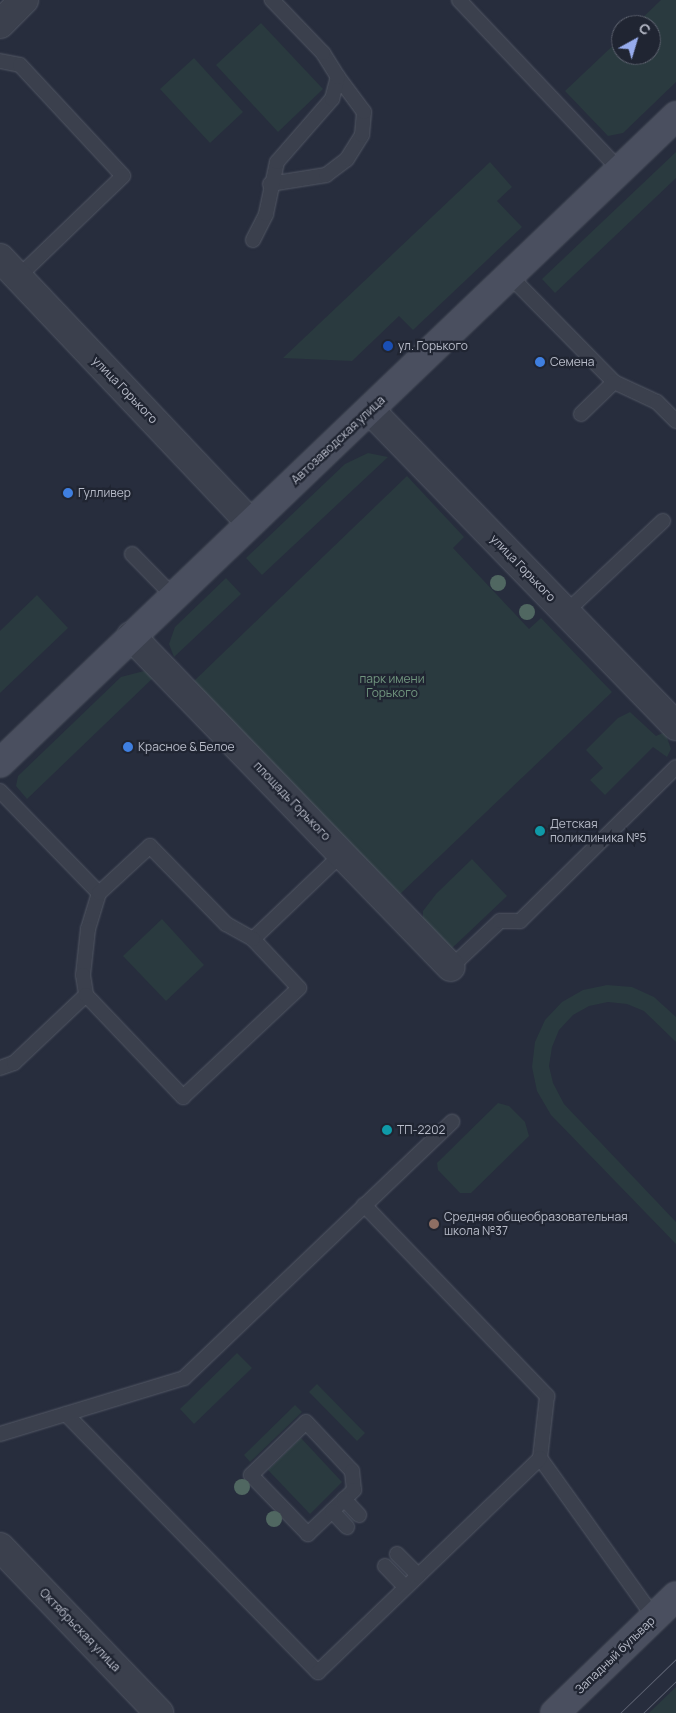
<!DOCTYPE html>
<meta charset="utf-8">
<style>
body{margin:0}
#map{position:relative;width:676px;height:1713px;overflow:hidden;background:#272d3d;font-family:Manrope,sans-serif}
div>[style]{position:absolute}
.green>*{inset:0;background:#2a3a3f}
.roads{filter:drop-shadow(0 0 1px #535865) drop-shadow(0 0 1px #535865)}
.lane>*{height:14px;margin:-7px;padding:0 7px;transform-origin:7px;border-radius:7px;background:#3b404d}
.street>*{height:28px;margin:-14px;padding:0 14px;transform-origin:14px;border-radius:14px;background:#3b404d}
.secondary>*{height:28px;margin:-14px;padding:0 14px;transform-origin:14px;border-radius:14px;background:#4a4f5f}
.tram>*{height:1px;margin:-0.5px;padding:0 0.5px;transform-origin:0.5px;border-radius:0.5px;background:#5e6373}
.trees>*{width:16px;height:16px;margin:-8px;border-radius:50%;background:#506761}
.dots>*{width:14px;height:14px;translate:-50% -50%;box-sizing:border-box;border:2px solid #202532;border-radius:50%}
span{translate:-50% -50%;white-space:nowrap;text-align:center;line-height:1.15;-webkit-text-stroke:4.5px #202532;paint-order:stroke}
.poi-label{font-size:12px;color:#b7bbc8}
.left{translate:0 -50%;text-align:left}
.street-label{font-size:12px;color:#b7bbc8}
.park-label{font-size:12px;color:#71967f}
.north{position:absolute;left:611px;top:15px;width:50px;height:50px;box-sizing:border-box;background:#202532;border:1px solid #5c616e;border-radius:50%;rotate:39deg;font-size:14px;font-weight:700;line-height:20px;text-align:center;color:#b7bbc8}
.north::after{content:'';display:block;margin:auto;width:18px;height:22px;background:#97aced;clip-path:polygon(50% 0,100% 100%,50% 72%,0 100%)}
</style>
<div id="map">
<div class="green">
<i style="clip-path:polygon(661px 0,676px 0,676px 82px,623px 133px,608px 136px,565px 91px,621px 38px,621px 55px,651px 55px,651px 25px,635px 25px)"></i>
<i style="clip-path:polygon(261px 23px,323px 89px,278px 132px,216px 65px)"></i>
<i style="clip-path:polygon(194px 58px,243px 112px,210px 143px,160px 89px)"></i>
<i style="clip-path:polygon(676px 152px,676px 178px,555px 293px,542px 279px)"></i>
<i style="clip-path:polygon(490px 162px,512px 187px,497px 201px,522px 227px,413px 330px,399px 316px,352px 361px,283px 358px)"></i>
<i style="clip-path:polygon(368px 453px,388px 457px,262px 575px,246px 558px,345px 464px)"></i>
<i style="clip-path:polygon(407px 476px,464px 537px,453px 548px,529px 629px,541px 618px,612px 692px,400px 894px,193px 682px)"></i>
<i style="clip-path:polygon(226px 578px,241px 594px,174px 657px,169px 644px,175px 627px)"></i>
<i style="clip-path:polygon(37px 595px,68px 628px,0 693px,0 631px)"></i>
<i style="clip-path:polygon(144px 671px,155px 676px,27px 799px,16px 786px,18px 776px,121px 677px)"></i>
<i style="clip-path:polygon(630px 712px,656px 736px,665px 732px,671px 749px,667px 757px,653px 747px,605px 795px,590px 780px,603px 768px,586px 750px,618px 718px)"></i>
<i style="clip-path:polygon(472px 859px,507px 896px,449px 951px,423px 922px,423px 911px,436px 894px)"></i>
<i style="clip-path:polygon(162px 919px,204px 965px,166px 1001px,123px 956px)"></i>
<i style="clip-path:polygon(607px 985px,632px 987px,654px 997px,676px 1017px,676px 1042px,644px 1011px,627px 1004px,608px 1002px,589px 1006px,573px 1015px,559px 1030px,552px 1047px,549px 1066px,553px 1083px,564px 1104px,676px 1222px,676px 1244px,551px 1115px,537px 1091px,532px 1067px,535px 1042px,545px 1020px,562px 1002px,583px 990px)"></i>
<i style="clip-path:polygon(498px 1103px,509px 1106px,525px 1122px,529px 1136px,471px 1193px,460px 1193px,438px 1170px,437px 1163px)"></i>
<i style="clip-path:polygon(237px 1353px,252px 1368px,194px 1424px,180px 1409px)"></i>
<i style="clip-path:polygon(317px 1384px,365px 1433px,357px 1441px,309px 1392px)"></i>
<i style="clip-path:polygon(295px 1405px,302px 1412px,250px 1462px,244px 1455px)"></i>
<i style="clip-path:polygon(301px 1438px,342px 1482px,310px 1514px,268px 1470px)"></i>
<i style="clip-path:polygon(676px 1687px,676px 1713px,649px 1713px)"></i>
</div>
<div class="roads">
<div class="lane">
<i style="left:459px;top:0;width:234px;rotate:46.6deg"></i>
<i style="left:0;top:61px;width:20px;rotate:11deg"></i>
<i style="left:20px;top:65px;width:151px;rotate:47.1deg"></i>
<i style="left:123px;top:176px;width:146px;rotate:136.1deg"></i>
<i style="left:270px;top:184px;width:57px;rotate:-9.1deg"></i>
<i style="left:326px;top:175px;width:26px;rotate:-37deg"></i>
<i style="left:347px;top:159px;width:28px;rotate:-58deg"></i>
<i style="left:362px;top:135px;width:23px;rotate:-85deg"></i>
<i style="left:364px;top:112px;width:44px;rotate:-126.6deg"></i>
<i style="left:253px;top:240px;width:29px;rotate:-63deg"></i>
<i style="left:266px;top:214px;width:53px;rotate:-78.1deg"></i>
<i style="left:277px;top:162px;width:84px;rotate:-48.9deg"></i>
<i style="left:332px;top:99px;width:23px;rotate:-75deg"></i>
<i style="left:338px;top:77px;width:28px;rotate:-122deg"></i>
<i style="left:323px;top:53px;width:74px;rotate:-133.9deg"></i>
<i style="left:510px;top:276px;width:148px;rotate:45.5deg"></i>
<i style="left:614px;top:382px;width:47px;rotate:24.9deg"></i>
<i style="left:657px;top:402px;width:27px;rotate:45deg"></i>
<i style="left:581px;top:414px;width:46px;rotate:-44.1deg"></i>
<i style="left:132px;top:554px;width:59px;rotate:45.7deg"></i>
<i style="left:566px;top:612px;width:133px;rotate:-43.2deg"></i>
<i style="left:0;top:791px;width:142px;rotate:45.9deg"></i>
<i style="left:99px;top:893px;width:38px;rotate:107deg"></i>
<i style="left:88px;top:929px;width:46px;rotate:96.2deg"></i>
<i style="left:83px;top:975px;width:20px;rotate:81deg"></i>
<i style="left:253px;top:939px;width:124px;rotate:-43.7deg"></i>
<i style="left:451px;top:967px;width:67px;rotate:-43.2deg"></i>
<i style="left:500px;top:921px;width:20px"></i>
<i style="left:520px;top:921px;width:219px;rotate:-44.6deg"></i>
<i style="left:0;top:1068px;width:15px;rotate:-20deg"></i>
<i style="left:14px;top:1063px;width:99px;rotate:-43.4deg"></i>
<i style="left:86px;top:995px;width:141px;rotate:46.4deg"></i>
<i style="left:183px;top:1097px;width:159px;rotate:-43.2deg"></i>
<i style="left:299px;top:988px;width:67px;rotate:-133.2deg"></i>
<i style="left:253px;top:939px;width:31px;rotate:-151deg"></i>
<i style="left:226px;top:924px;width:109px;rotate:-134.3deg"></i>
<i style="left:150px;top:846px;width:69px;rotate:137.3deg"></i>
<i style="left:364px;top:1205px;width:265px;rotate:46.2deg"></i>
<i style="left:547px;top:1396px;width:62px;rotate:96.4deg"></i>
<i style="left:540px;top:1458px;width:196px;rotate:54.4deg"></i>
<i style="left:66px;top:1414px;width:361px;rotate:45.7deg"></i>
<i style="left:318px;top:1672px;width:308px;rotate:-43.9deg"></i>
<i style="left:306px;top:1422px;width:67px;rotate:46.8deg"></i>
<i style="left:352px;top:1471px;width:19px;rotate:84deg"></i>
<i style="left:354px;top:1490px;width:64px;rotate:136.3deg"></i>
<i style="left:308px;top:1534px;width:82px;rotate:-134deg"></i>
<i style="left:251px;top:1475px;width:76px;rotate:-43.9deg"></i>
<i style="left:0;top:1434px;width:192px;rotate:-16.9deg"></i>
<i style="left:184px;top:1378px;width:371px;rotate:-43.7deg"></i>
<i style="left:344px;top:1499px;width:22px;rotate:47deg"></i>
<i style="left:332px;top:1511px;width:22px;rotate:47deg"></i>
<i style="left:397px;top:1554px;width:30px;rotate:45deg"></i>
<i style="left:385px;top:1566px;width:29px;rotate:46deg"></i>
</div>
<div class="street">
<i style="left:0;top:24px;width:34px;rotate:-45deg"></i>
<i style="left:0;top:258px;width:364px;rotate:46.6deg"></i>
<i style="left:370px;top:410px;width:440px;rotate:45.9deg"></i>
<i style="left:131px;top:636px;width:460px;rotate:46deg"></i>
<i style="left:0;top:1547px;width:230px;rotate:46.2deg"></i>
</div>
<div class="secondary">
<i style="left:0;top:763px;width:936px;rotate:-43.74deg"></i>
<i style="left:555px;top:1713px;width:168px;rotate:-44deg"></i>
</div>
</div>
<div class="tram">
<i style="left:620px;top:1713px;width:78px;rotate:-44deg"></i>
<i style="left:643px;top:1713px;width:46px;rotate:-44.1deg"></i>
</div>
<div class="trees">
<i style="left:498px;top:583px"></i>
<i style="left:527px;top:612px"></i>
<i style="left:242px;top:1487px"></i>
<i style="left:274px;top:1519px"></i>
</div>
<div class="dots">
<i style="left:388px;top:346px;background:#1a4fb4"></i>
<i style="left:540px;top:362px;background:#3f7fe0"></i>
<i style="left:68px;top:493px;background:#3f7fe0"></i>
<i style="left:128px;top:747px;background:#3f7fe0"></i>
<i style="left:540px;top:831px;background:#0f9aa8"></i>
<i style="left:387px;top:1130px;background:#0f9aa8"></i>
<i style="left:434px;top:1224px;background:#8d6e63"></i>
</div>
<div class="poi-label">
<span class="left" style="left:398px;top:346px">ул. Горького</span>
<span class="left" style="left:550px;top:362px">Семена</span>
<span class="left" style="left:78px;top:493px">Гулливер</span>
<span class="left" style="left:138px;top:747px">Красное &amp; Белое</span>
<span class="left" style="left:550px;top:831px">Детская<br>поликлиника №5</span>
<span class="left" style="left:397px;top:1130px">ТП-2202</span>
<span class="left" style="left:444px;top:1224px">Средняя общеобразовательная<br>школа №37</span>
</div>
<div class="street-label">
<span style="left:125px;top:390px;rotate:46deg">улица Горького</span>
<span style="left:338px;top:440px;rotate:-43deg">Автозаводская улица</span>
<span style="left:523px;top:568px;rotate:46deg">улица Горького</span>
<span style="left:292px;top:801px;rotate:46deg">площадь Горького</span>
<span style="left:80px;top:1630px;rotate:46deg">Октябрьская улица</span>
<span style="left:615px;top:1655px;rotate:-44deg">Западный бульвар</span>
</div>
<div class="park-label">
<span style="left:392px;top:686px">парк имени<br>Горького</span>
</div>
<div class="north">С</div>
</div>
